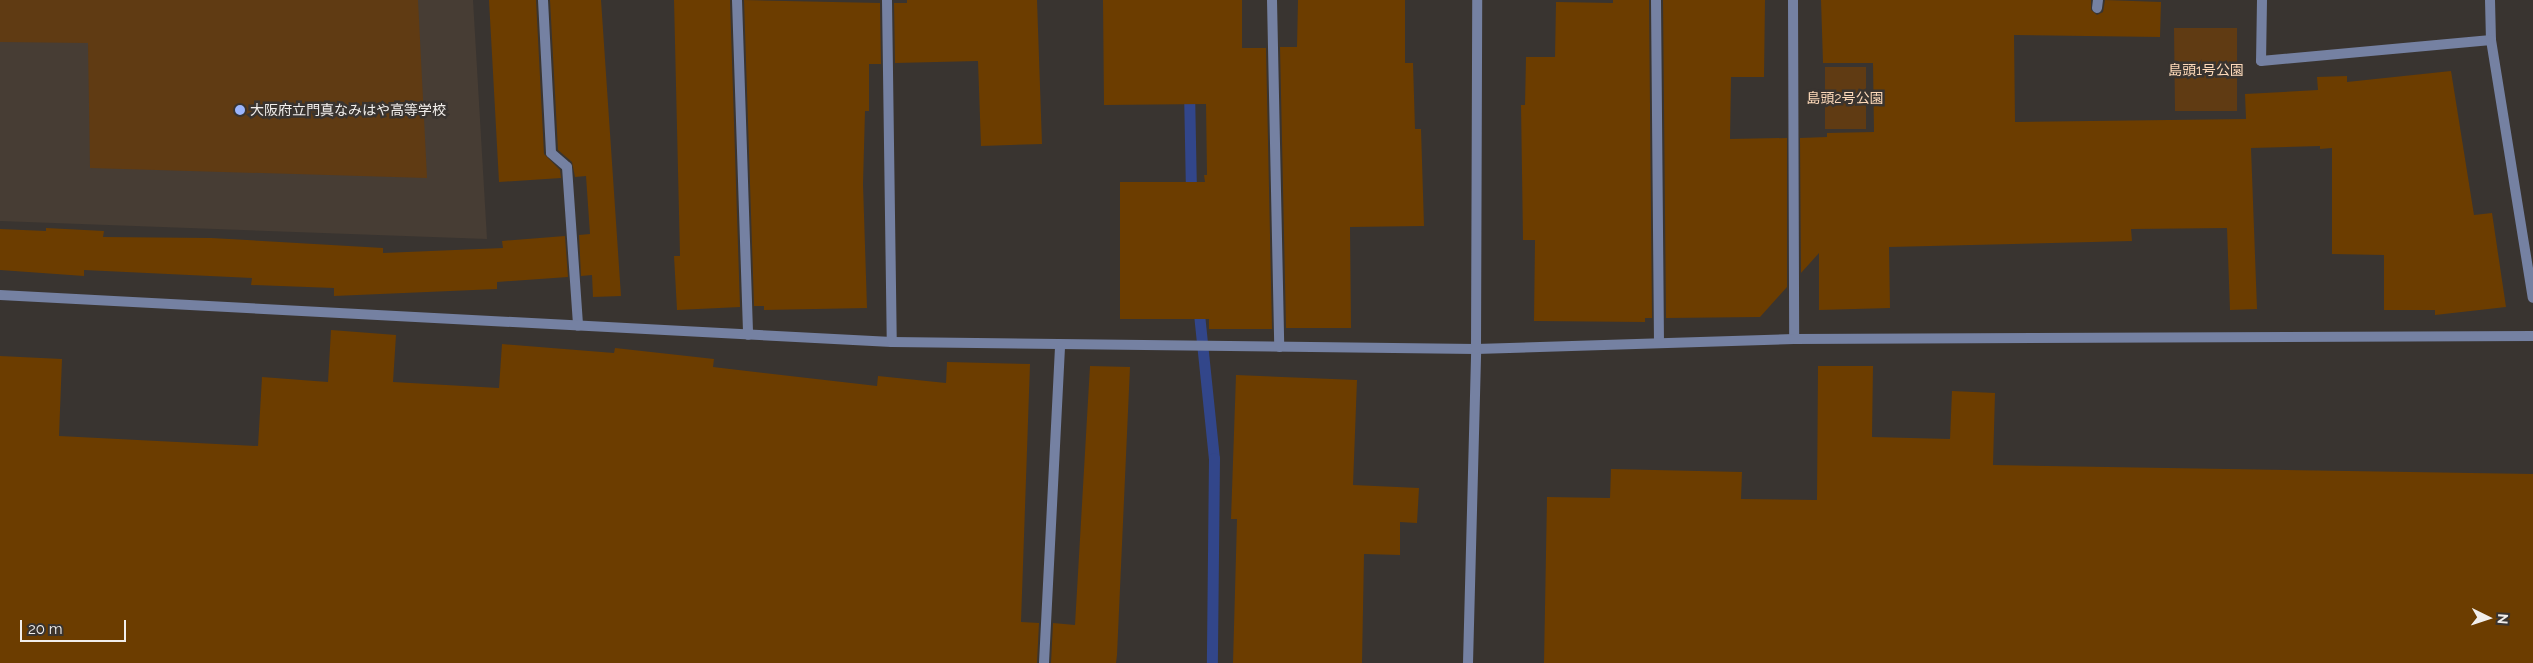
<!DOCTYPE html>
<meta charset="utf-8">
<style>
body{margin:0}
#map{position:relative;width:2533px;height:663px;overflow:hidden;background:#393430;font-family:Raleway,"Noto Sans JP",sans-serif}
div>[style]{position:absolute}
.built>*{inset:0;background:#473d34}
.green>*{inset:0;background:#603b13}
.stream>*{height:11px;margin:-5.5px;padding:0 5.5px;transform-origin:5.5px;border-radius:5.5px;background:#32468a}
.building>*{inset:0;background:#6c3d00}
.service>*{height:10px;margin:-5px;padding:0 5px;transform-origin:5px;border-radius:5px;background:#7581a2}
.minor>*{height:10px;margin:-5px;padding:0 5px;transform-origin:5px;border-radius:5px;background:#7581a2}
.tertiary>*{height:10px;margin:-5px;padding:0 5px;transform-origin:5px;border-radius:5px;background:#7581a2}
.dots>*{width:14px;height:14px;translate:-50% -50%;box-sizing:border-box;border:2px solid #393430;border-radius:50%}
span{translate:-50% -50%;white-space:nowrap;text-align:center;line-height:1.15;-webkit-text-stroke:5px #393430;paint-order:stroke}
.park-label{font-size:14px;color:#fedaba}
.poi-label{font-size:14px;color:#f1eeeb}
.left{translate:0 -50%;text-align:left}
.north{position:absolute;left:2463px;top:593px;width:50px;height:50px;-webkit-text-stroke:4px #393430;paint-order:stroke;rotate:94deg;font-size:14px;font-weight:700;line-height:20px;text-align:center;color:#f1eeeb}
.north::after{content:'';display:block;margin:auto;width:18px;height:22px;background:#f1eeeb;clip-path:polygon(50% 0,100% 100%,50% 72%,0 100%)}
.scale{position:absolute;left:20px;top:620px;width:106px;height:22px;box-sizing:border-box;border:2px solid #f1eeeb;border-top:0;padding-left:6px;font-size:15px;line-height:18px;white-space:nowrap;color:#f1eeeb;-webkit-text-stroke:4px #393430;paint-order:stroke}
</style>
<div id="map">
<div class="built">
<i style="clip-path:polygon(0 0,473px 0,487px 239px,0 221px)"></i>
</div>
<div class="green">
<i style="clip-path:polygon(0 0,418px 0,427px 178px,90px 168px,88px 43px,0 42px)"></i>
<i style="clip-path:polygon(2174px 28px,2237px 28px,2237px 111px,2175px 111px)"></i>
<i style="clip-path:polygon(1825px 67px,1866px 67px,1866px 129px,1825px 129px)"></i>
</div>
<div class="stream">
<i style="left:1189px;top:89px;width:107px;rotate:88.9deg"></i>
<i style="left:1198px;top:304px;width:155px;rotate:84.1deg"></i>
<i style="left:1214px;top:458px;width:205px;rotate:90.6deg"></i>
</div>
<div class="building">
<i style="clip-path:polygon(489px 0,536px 0,544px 154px,560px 170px,561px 178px,499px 182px)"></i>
<i style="clip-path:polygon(550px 0,601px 0,621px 296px,593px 297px,592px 275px,581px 276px,579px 235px,590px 234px,586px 176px,575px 177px,572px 162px,558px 150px)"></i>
<i style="clip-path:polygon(674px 0,730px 0,740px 307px,677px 310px,674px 256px,680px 256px)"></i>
<i style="clip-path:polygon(744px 0,880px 3px,881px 64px,869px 64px,869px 111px,865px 111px,863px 184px,867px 308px,764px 310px,764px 306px,754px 306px)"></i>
<i style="clip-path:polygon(907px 0,1037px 0,1042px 144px,981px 146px,978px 61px,895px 63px,894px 3px,907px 3px)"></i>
<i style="clip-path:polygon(1103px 0,1242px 0,1242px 48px,1266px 48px,1272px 329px,1209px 329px,1209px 319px,1120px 319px,1120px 182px,1205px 182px,1204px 175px,1207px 175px,1206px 104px,1104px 105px)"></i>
<i style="clip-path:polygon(1298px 0,1405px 0,1405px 63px,1413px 63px,1415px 129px,1421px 129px,1424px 226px,1350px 227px,1351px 328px,1286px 328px,1280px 47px,1297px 47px)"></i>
<i style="clip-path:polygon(1613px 0,1649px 0,1652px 318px,1645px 318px,1645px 322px,1534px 321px,1535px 240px,1523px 240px,1521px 105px,1525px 105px,1526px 57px,1555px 57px,1556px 2px,1613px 3px)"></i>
<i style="clip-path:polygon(1663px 0,1765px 0,1764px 77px,1731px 77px,1730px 139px,1787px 138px,1787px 287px,1760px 317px,1666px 318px)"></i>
<i style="clip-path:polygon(1821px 0,2091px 0,2091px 10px,2097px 15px,2103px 12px,2105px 0,2161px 2px,2160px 37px,2014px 35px,2015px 122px,2246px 119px,2245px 94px,2318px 90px,2317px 77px,2347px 76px,2347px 82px,2451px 71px,2474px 215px,2492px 213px,2506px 307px,2435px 315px,2435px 310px,2384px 310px,2384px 255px,2332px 254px,2332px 148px,2320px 149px,2320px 146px,2251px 148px,2257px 309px,2230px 310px,2227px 228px,2131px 229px,2132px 241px,1889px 247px,1890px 308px,1819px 310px,1819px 253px,1801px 273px,1800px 138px,1827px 137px,1827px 133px,1874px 132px,1873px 63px,1823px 63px)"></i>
<i style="clip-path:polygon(46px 228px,104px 231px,103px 237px,211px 238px,383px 248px,383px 253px,503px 248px,502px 241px,565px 236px,568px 277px,497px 282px,497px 289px,334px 296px,334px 288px,251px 285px,252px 278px,84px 270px,84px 276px,0 270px,0 229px,46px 231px)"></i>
<i style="clip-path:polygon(331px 330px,396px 335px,393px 382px,499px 388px,502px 344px,614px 353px,615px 348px,714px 359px,713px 367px,877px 386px,878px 376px,946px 383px,947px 362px,1030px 364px,1021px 622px,1039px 623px,1037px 663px,0 663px,0 356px,62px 359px,59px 436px,258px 446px,262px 377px,328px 382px)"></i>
<i style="clip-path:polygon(1090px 366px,1130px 367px,1117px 655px,1116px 663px,1051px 663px,1053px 623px,1075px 625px)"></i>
<i style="clip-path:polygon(1818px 366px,1873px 366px,1872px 437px,1950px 439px,1952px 391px,1995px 393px,1993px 465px,2533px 474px,2533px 663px,1544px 663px,1547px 497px,1610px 498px,1611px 469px,1742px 472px,1741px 499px,1817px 500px)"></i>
<i style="clip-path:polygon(1236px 375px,1357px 380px,1353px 485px,1419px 488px,1417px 523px,1400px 522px,1400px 555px,1364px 554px,1362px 663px,1233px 663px,1237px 519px,1231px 519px)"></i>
</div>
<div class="service">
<i style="left:543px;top:0;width:153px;rotate:87deg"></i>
<i style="left:551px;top:153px;width:21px;rotate:41deg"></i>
<i style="left:567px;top:167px;width:159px;rotate:86deg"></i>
<i style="left:737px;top:0;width:335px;rotate:88.1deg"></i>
<i style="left:1272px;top:0;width:347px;rotate:88.8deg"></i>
<i style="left:1044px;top:663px;width:319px;rotate:-87.1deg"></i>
</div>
<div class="minor">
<i style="left:1656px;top:0;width:342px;rotate:89.5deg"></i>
<i style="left:1793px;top:0;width:339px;rotate:89.8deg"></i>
<i style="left:2262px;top:0;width:61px;rotate:90.9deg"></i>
<i style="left:2261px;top:61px;width:231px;rotate:-5.2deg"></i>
<i style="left:2490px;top:0;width:40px;rotate:88.6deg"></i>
<i style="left:2491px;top:40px;width:261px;rotate:80.8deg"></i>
<i style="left:2097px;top:8px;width:8px;rotate:-83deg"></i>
</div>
<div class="tertiary">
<i style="left:887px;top:0;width:342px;rotate:89.2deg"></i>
<i style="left:0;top:295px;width:893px;rotate:3.02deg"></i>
<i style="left:892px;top:342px;width:584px;rotate:0.69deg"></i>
<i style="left:1476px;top:349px;width:318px;rotate:-1.8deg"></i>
<i style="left:1794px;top:339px;width:739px;rotate:-0.23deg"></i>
<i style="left:1468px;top:663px;width:314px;rotate:-88.5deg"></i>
<i style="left:1476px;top:349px;width:349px;rotate:-89.8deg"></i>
</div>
<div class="dots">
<i style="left:240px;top:110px;background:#9bb5fd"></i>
</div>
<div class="park-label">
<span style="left:2206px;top:70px">島頭1号公園</span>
<span style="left:1845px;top:98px">島頭2号公園</span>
</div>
<div class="poi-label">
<span class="left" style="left:250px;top:110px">大阪府立門真なみはや高等学校</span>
</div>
<div class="north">N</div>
<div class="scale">20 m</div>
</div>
